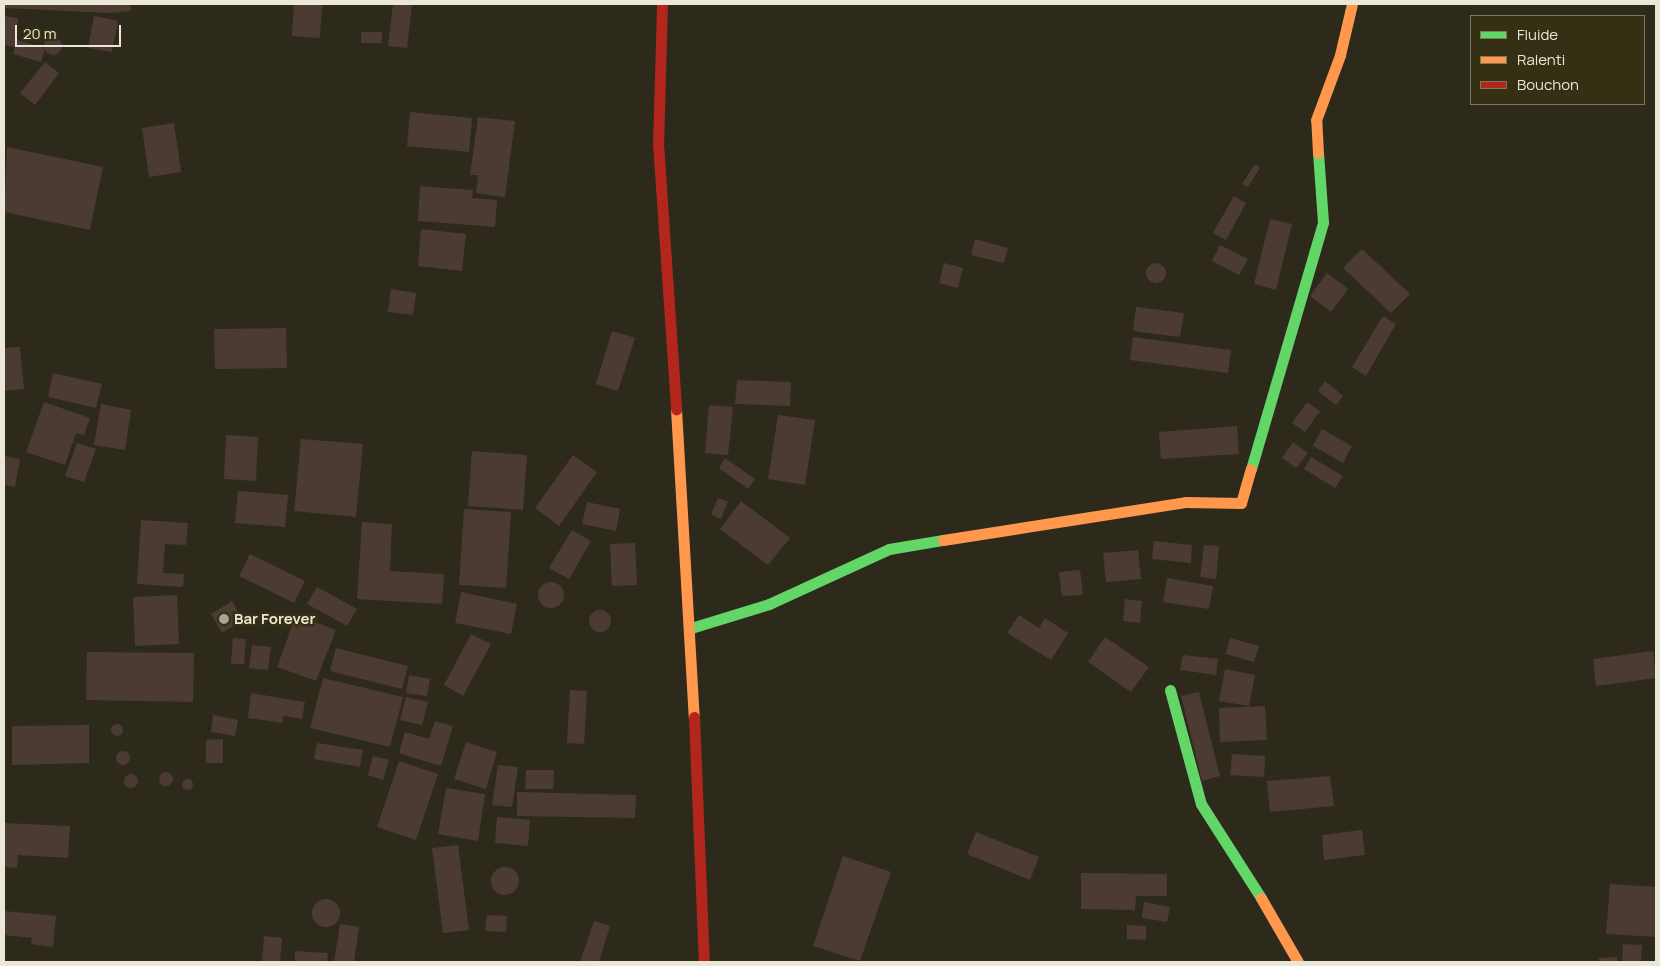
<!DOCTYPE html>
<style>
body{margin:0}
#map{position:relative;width:1660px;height:966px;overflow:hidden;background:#2d2a1b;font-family:Manrope,sans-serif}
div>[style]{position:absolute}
.building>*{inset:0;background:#4c3b33}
.round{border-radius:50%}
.fast>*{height:11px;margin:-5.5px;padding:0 5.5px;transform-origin:5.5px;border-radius:5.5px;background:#63d668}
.slow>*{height:11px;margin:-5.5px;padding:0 5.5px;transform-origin:5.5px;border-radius:5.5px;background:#ff974d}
.jam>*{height:11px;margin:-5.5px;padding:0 5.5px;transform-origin:5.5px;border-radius:5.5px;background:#b3261e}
.dots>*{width:14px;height:14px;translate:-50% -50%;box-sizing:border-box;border:2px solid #353013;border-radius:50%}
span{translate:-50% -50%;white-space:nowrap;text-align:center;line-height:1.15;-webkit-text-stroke:5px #353013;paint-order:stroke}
.poi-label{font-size:15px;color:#eae7d6;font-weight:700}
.left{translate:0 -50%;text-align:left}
.frame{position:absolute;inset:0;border:5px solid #eae7d6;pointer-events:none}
.legend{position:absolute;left:1470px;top:15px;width:175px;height:90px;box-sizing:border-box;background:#353013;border:1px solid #7d7961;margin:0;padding:6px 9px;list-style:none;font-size:15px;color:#eae7d6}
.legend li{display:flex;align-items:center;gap:10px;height:25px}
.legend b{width:25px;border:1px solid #7d7961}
.scale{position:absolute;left:15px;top:25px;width:106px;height:22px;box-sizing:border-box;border:2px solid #eae7d6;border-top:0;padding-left:6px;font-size:15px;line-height:18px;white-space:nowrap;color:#eae7d6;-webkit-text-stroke:4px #353013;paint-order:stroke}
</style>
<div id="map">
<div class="building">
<i style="clip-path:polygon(4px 4px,131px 4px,131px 11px,109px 13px,4px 8px)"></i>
<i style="clip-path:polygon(294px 4px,322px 4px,320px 38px,292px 36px)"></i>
<i style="clip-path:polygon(393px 4px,412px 4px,407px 48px,388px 46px)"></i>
<i style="clip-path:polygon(4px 16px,18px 18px,15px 47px,4px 45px)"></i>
<i style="clip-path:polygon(94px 16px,118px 21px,112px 52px,88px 48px)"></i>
<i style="clip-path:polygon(361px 32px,382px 32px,382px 43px,361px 43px)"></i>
<i class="round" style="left:44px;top:37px;width:18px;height:18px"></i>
<i style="clip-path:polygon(17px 40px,45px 48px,41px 62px,13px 54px)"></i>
<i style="clip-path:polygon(45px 62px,59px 73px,35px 105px,20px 93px)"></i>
<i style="clip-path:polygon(410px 112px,472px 118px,469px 152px,407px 146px)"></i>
<i style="clip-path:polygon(478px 117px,515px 121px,505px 197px,476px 193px,478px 175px,470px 175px)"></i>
<i style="clip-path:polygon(174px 123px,181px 172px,149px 177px,142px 128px)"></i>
<i style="clip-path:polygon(7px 147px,103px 167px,90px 230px,4px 212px)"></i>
<i style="clip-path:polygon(1255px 164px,1260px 168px,1248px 187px,1242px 184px)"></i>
<i style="clip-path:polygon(420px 186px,473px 190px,472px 198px,497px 200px,495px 227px,418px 221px)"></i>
<i style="clip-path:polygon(1234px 196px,1246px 203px,1226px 240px,1213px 233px)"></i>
<i style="clip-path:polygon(1270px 219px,1292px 224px,1276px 290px,1254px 284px)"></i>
<i style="clip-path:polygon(421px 229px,466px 234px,462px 271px,418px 266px)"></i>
<i style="clip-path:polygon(975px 239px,1008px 248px,1004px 263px,971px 255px)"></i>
<i style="clip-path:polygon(1220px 245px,1248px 259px,1239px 275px,1212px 261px)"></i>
<i style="clip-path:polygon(1362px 249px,1410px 294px,1391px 313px,1343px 268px)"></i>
<i style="clip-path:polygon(944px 263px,963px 268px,958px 288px,939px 283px)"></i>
<i class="round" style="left:1146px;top:263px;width:20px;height:20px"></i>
<i style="clip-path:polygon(1327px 273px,1348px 289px,1331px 312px,1310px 296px)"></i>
<i style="clip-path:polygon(391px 289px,416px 293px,413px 315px,388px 312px)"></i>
<i style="clip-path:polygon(1136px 307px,1184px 313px,1180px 337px,1133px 331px)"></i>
<i style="clip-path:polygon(1383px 316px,1396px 324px,1366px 376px,1352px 367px)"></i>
<i style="clip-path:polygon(286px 328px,287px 368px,215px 369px,214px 329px)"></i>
<i style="clip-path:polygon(612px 331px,635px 338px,618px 391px,596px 384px)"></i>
<i style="clip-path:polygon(1133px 337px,1231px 350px,1228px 373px,1130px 360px)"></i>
<i style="clip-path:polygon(20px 347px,24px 389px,4px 391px,4px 348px)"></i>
<i style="clip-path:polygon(53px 373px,102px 384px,96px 408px,48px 397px)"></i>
<i style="clip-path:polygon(737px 380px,791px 382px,790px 406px,735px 404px)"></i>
<i style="clip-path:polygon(1325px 381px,1343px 396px,1336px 405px,1318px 391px)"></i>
<i style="clip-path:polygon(44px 402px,90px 418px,84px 435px,76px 433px,65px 465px,26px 452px)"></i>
<i style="clip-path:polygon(1307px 402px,1320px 411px,1305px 432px,1292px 423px)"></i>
<i style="clip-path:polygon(101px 404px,131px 410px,125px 450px,94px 445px)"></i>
<i style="clip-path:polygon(709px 405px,733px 407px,728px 455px,705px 453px)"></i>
<i style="clip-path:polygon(778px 415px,815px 420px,805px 485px,768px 479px)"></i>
<i style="clip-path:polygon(1237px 426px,1239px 454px,1161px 459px,1159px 432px)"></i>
<i style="clip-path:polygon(1322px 429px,1352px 446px,1343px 463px,1313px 446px)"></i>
<i style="clip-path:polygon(226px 435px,258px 437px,256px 481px,224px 479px)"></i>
<i style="clip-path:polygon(301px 439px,363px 444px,356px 517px,294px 511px)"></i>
<i style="clip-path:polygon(1293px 442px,1308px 453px,1296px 468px,1282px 458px)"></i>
<i style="clip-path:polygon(77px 443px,96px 449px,84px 482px,65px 476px)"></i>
<i style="clip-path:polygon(472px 451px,527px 455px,523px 510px,468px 506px)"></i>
<i style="clip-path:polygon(573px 455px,597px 472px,559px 526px,535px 508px)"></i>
<i style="clip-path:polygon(4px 456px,20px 459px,15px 487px,4px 485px)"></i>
<i style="clip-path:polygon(1311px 457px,1343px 476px,1335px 488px,1304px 469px)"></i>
<i style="clip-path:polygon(725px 458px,755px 479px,748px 489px,719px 468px)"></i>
<i style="clip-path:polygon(238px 491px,288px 495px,285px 527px,235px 523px)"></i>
<i style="clip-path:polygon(718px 498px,728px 502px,721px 519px,711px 514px)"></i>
<i style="clip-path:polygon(741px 501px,790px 538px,768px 565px,720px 529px)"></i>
<i style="clip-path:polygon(587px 502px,620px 509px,616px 531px,582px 524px)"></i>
<i style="clip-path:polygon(464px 509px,511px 512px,506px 588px,459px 585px)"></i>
<i style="clip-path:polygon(141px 520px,188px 523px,186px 545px,165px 544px,163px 573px,184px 574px,183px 587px,137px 584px)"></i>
<i style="clip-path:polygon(362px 522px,392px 524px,390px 571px,444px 574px,442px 604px,357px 599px)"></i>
<i style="clip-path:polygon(572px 530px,591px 541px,569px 579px,549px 568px)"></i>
<i style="clip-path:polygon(1154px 541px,1192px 545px,1191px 563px,1152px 559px)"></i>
<i style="clip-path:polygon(635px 543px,637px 585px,612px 586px,610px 544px)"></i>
<i style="clip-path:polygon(1204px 545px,1219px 546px,1216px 579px,1200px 577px)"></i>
<i style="clip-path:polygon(1138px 550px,1141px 579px,1106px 582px,1103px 553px)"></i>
<i style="clip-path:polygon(250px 554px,305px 581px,294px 603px,239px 576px)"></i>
<i style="clip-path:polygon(1080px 570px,1083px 595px,1062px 596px,1059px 572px)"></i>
<i style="clip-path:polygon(1167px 578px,1213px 586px,1209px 609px,1163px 602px)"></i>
<i class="round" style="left:538px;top:582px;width:26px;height:26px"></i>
<i style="clip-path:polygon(317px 587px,357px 609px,347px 626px,307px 604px)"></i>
<i style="clip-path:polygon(461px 592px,517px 604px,511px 634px,455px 623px)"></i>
<i style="clip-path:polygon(177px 595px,179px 644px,135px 646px,133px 597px)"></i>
<i style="clip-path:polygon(1125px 599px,1142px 601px,1140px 623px,1123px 621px)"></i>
<i style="clip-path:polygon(232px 601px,243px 621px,222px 633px,211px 614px)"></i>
<i class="round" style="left:589px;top:610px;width:22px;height:22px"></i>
<i style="clip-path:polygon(296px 615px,336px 630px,316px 681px,277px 667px)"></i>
<i style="clip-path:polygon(1019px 615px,1039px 628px,1045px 618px,1068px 633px,1051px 660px,1007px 633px)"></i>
<i style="clip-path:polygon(471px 634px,491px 644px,463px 696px,444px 685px)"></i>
<i style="clip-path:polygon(1105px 637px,1149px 667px,1131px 692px,1088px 662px)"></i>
<i style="clip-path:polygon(233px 638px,246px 639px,244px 664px,231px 664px)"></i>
<i style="clip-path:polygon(1230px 638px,1259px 646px,1254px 662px,1226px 654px)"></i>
<i style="clip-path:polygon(252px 645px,271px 647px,268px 670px,249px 668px)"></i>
<i style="clip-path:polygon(336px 648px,408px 666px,402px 689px,330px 671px)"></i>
<i style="clip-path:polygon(1653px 651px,1656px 678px,1596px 686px,1593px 659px)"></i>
<i style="clip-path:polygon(87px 652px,194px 653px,193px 702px,86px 700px)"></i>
<i style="clip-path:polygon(1183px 655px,1218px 659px,1216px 675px,1180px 670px)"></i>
<i style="clip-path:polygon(1225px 669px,1255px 675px,1249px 706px,1219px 701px)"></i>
<i style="clip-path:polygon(409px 675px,430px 679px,427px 696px,406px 693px)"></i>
<i style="clip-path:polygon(323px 678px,403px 697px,390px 747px,310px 728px)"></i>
<i style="clip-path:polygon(570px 690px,587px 691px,584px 744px,567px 743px)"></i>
<i style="clip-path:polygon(1199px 692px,1220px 776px,1202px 781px,1181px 696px)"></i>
<i style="clip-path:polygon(251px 693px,305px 702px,302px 719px,283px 716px,283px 723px,248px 718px)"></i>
<i style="clip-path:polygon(406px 697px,428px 702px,422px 725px,400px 720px)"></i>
<i style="clip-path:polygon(1265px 706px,1267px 740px,1220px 742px,1219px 708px)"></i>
<i style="clip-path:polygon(213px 715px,238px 720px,235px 736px,211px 732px)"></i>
<i style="clip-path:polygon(435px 721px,453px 726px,441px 766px,399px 753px,405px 732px,429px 739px)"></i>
<i class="round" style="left:111px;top:724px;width:12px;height:12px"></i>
<i style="clip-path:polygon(89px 725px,89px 763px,12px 765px,12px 726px)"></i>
<i style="clip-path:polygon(223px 739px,223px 763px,206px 763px,206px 740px)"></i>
<i style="clip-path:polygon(466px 742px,497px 752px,486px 789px,454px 779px)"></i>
<i style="clip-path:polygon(317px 743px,363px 750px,360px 767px,314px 759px)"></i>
<i class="round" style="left:116px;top:751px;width:14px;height:14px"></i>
<i style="clip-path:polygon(1232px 754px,1265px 756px,1264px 777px,1230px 775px)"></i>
<i style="clip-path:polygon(373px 756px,389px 760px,383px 780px,368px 775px)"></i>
<i style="clip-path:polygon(399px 761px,438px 774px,416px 840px,377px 827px)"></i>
<i style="clip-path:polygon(498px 765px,518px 767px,512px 807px,492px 805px)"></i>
<i style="clip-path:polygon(526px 770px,554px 770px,553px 789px,525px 789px)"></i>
<i class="round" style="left:159px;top:772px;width:14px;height:14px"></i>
<i class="round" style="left:124px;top:774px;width:14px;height:14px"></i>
<i style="clip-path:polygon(1330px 776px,1334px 806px,1270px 812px,1267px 781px)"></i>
<i class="round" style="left:181.5px;top:778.5px;width:11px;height:11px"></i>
<i style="clip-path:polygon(446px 788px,485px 794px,478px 841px,438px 834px)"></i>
<i style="clip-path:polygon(517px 792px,636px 795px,635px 818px,517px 816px)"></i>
<i style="clip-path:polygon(497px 817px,530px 820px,528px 846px,495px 843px)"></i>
<i style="clip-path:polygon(4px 823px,70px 826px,68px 858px,18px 855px,17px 868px,4px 867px)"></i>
<i style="clip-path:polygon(1362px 830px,1365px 855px,1324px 860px,1322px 835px)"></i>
<i style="clip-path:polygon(976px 832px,1039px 857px,1030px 880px,967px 854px)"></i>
<i style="clip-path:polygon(458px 845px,469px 930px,443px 933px,432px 848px)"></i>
<i style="clip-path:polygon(843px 856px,891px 872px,860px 961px,813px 946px)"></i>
<i class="round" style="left:491px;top:867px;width:28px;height:28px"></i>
<i style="clip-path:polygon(1081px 873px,1167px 874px,1167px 896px,1136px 896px,1135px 910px,1081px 909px)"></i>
<i style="clip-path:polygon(1610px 884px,1656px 887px,1656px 937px,1606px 934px)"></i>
<i class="round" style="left:312px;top:899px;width:28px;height:28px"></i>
<i style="clip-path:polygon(1144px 902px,1170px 907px,1167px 922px,1142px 918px)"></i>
<i style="clip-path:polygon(4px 911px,56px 916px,53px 947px,31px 944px,32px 938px,4px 935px)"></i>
<i style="clip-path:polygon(487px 915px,507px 916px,506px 932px,485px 931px)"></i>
<i style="clip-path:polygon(594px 921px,610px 926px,599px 962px,580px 962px)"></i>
<i style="clip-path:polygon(340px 924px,359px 927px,354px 962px,334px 962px)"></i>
<i style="clip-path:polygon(1127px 925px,1146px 926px,1146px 940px,1127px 939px)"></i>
<i style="clip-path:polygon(264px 936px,282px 938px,280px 962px,262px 962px)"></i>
<i style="clip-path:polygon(1623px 944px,1642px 945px,1641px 962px,1622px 962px)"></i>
<i style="clip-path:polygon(295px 951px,328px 953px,327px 962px,295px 962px)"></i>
<i style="clip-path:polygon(1617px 957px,1617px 962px,1599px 962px,1599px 958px)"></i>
</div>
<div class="fast">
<i style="left:1251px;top:469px;width:257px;rotate:-73.7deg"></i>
<i style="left:1323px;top:222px;width:69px;rotate:-94.1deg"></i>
<i style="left:691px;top:628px;width:82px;rotate:-17.1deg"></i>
<i style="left:769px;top:604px;width:132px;rotate:-24.6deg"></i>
<i style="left:889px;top:549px;width:55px;rotate:-9.5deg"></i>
<i style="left:1170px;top:690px;width:118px;rotate:74.8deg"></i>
<i style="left:1201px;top:804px;width:112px;rotate:57.4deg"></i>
</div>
<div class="slow">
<i style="left:1318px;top:153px;width:33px;rotate:-93deg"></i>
<i style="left:1316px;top:120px;width:69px;rotate:-69.7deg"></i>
<i style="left:1340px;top:55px;width:52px;rotate:-76.8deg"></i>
<i style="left:676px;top:409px;width:309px;rotate:86.7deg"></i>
<i style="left:943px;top:540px;width:245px;rotate:-8.9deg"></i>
<i style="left:1185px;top:502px;width:56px;rotate:1deg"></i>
<i style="left:1241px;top:503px;width:35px;rotate:-74deg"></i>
<i style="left:1261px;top:898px;width:74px;rotate:60deg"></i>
</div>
<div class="jam">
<i style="left:662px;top:4px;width:139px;rotate:91.6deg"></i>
<i style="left:658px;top:143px;width:267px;rotate:86.1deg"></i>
<i style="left:694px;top:717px;width:245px;rotate:87.7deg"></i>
</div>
<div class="dots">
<i style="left:224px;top:619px;background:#a8a595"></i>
</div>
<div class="poi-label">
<span class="left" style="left:234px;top:619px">Bar Forever</span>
</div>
<div class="frame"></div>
<ul class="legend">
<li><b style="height:6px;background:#63d668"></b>Fluide</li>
<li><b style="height:6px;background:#ff974d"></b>Ralenti</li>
<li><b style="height:6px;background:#b3261e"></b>Bouchon</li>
</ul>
<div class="scale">20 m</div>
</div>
